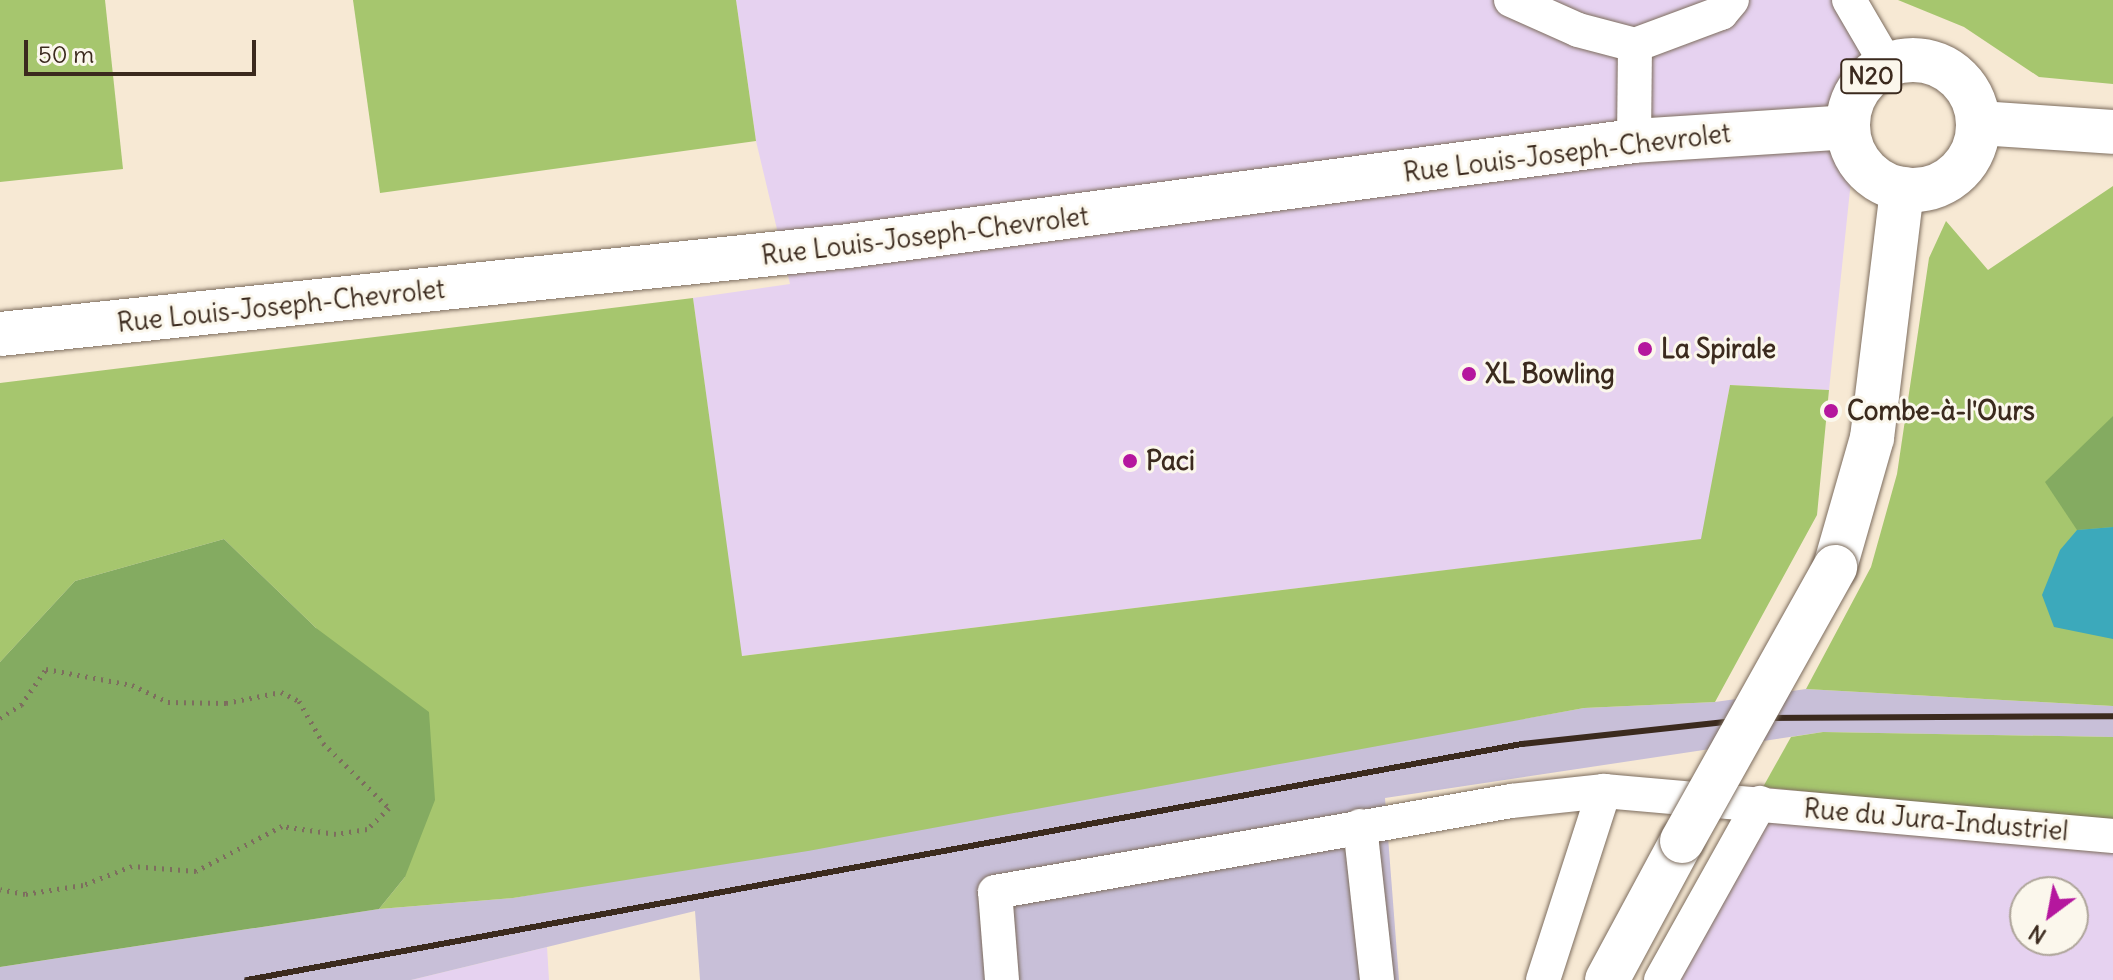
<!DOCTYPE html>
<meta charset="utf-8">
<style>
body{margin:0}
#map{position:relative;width:2113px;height:980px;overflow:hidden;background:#f7e9d4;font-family:Delius,sans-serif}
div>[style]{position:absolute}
.built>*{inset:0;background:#e6d2f0}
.industrial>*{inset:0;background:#c8bfd8}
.green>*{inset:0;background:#a6c66e}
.forest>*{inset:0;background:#84ab61}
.water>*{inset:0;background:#3ca9bb}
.path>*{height:5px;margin-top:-2.5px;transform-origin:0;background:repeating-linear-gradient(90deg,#7d6d5e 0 2px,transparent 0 8px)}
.roads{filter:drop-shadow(0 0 2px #7d6d5e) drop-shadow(0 0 2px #7d6d5e)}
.minor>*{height:34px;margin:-17px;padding:0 17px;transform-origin:17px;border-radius:17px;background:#fff}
.major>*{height:44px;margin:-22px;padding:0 22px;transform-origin:22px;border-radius:22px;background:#fff}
.major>.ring{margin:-22px;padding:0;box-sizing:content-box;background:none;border:44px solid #fff;border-radius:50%}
.rail>*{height:6px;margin:-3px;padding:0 3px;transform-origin:3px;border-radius:3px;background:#3b2a1e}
.bridges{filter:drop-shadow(0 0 2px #7d6d5e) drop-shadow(0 0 2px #7d6d5e)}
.major-bridge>*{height:44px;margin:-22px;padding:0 22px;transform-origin:22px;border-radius:22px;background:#fff}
.dots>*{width:22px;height:22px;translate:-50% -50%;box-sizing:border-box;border:4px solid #fbf7ec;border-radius:50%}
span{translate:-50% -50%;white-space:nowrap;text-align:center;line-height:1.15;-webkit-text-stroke:6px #fbf7ec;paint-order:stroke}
.shield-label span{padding:2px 6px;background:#fbf7ec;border:2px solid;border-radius:6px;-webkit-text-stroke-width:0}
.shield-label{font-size:24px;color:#3b2a1e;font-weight:700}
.street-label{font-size:26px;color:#3b2a1e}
.poi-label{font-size:26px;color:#3b2a1e;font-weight:700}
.left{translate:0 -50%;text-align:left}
.north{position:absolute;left:2009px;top:876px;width:80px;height:80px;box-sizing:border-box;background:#fbf7ec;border:2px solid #aea59a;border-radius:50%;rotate:212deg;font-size:22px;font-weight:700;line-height:32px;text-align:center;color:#3b2a1e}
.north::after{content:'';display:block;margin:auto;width:28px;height:36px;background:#b5179e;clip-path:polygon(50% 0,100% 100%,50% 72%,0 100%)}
.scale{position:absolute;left:24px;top:40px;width:232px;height:36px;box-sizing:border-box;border:4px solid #3b2a1e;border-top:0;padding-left:10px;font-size:24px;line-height:28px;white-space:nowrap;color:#3b2a1e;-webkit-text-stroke:6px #fbf7ec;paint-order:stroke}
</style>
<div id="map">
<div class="built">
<i style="clip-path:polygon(736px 0,1870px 0,1829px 390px,1730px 385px,1702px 539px,741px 656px,693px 298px,790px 284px,756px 141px)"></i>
<i style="clip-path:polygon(evenodd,1750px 786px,2113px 824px,2113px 980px,1652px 980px,1726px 849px,1750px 786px,2025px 892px,2073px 892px,2073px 940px,2025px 940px,2025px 892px)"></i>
<i style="clip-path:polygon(547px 947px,549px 980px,411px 980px)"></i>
</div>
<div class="industrial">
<i style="clip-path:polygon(1806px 689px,2113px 706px,2113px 737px,1823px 732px,1385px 798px,1399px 980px,700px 980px,695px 911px,411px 980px,0 980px,0 967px,379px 909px,513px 898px,1584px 708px,1715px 702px)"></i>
</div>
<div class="green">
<i style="clip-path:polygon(0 0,105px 0,123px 169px,0 182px)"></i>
<i style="clip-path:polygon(353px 0,736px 0,756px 141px,380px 193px)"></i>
<i style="clip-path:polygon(1898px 0,2113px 0,2113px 84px,2039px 77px,1964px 27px)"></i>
<i style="clip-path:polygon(2113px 186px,2113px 706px,1806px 689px,1871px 567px,1897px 474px,1929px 258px,1946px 221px,1988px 270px)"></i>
<i style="clip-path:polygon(693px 298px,742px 656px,1701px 539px,1730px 385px,1829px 390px,1817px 515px,1715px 702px,1584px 708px,808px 851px,513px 898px,379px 909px,405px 877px,316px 628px,224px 539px,75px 581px,0 662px,0 383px)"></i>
<i style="clip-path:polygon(1823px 732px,2113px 737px,2113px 824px,1763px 787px,1791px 737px)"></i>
</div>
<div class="forest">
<i style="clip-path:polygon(2113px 416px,2113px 527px,2077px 530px,2045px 482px)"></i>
<i style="clip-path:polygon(224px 539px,316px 628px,429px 712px,435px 800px,405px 877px,379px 909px,0 967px,0 662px,75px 581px)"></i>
</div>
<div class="water">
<i style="clip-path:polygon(2113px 527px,2113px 639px,2054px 627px,2042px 595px,2060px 550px,2077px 530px)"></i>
</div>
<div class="path">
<i style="left:0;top:718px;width:25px;rotate:-32deg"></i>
<i style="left:21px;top:705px;width:44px;rotate:-55.2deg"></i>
<i style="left:46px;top:669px;width:87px;rotate:10.5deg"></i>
<i style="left:132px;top:685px;width:40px;rotate:25deg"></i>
<i style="left:168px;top:702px;width:58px;rotate:1deg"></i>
<i style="left:226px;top:703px;width:56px;rotate:-11.3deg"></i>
<i style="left:281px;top:692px;width:20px;rotate:27deg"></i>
<i style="left:299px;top:701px;width:48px;rotate:60.3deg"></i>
<i style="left:323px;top:743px;width:93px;rotate:44.6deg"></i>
<i style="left:389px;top:808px;width:30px;rotate:136deg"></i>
<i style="left:367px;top:829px;width:31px;rotate:171deg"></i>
<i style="left:336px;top:834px;width:55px;rotate:-171.6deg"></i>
<i style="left:282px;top:826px;width:97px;rotate:152.4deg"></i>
<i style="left:196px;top:871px;width:64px;rotate:-175.5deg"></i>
<i style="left:132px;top:866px;width:53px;rotate:158.8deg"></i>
<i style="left:83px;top:885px;width:59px;rotate:171.2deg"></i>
<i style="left:25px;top:894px;width:25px;rotate:-169deg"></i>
</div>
<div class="roads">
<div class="minor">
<i style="left:1511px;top:0;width:73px;rotate:24.1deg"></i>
<i style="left:1578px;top:30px;width:59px;rotate:14.7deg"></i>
<i style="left:1635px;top:45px;width:92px;rotate:-20.4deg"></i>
<i style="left:1721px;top:13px;width:17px;rotate:-50deg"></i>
<i style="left:1849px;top:0;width:75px;rotate:59.7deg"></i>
<i style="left:1634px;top:141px;width:96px;rotate:-89.4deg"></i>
<i style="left:1360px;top:826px;width:155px;rotate:83.7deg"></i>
<i style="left:1002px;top:980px;width:88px;rotate:-94.5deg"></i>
<i style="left:995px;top:892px;width:524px;rotate:-10deg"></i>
<i style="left:1511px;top:801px;width:94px;rotate:-6.1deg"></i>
<i style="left:1604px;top:791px;width:511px;rotate:5.05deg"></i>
<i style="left:1543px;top:980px;width:199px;rotate:-72.1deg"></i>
<i style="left:1661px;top:980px;width:203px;rotate:-60.8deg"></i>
</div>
<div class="major">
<i class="ring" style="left:1848px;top:60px;width:86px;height:86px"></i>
<i style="left:1979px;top:123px;width:134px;rotate:3.8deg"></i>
<i style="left:0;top:334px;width:853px;rotate:-5.92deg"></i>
<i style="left:848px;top:246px;width:793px;rotate:-7.61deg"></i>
<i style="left:1634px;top:141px;width:214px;rotate:-3.7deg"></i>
<i style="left:1835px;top:567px;width:134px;rotate:-74deg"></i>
<i style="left:1872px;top:438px;width:251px;rotate:-83.1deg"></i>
<i style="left:1607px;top:980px;width:158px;rotate:-61.7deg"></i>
</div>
</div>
<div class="rail">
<i style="left:247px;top:980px;width:1297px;rotate:-10.49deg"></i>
<i style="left:1522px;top:744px;width:239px;rotate:-6.2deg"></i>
<i style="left:1760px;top:718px;width:353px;rotate:-0.3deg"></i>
</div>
<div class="bridges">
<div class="major-bridge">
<i style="left:1682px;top:841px;width:314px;rotate:-60.8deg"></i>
</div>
</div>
<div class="dots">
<i style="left:1645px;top:349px;background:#b5179e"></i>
<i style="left:1469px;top:374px;background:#b5179e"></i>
<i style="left:1831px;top:411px;background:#b5179e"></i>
<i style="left:1130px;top:461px;background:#b5179e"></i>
</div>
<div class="shield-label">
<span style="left:1871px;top:76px">N20</span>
</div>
<div class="street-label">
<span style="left:1567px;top:153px;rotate:-7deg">Rue Louis-Joseph-Chevrolet</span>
<span style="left:925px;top:236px;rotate:-7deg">Rue Louis-Joseph-Chevrolet</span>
<span style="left:281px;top:306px;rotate:-6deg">Rue Louis-Joseph-Chevrolet</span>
<span style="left:1936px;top:820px;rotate:5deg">Rue du Jura-Industriel</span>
</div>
<div class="poi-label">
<span class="left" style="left:1661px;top:349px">La Spirale</span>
<span class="left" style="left:1485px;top:374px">XL Bowling</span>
<span class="left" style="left:1847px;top:411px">Combe-à-l'Ours</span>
<span class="left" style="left:1146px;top:461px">Paci</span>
</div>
<div class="north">N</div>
<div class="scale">50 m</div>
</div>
